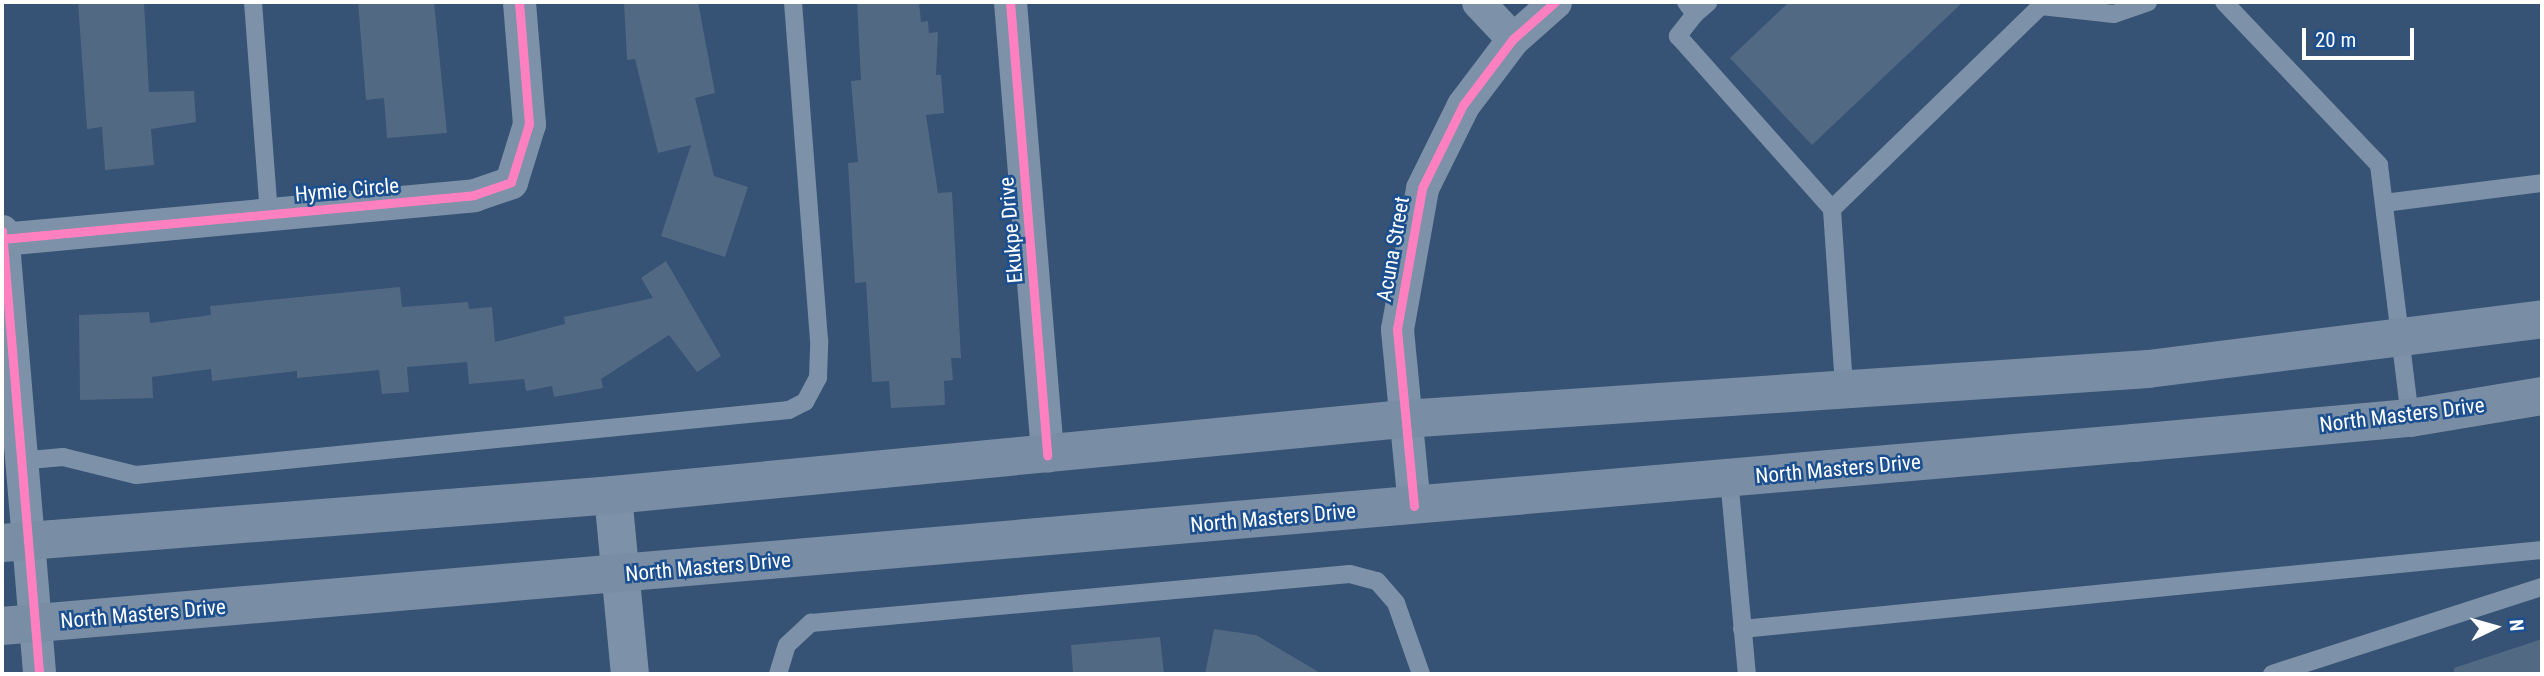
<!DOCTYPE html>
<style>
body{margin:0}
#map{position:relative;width:2544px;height:676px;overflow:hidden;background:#365274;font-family:"Roboto Condensed",sans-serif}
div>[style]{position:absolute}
.building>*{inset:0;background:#526984}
.service>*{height:18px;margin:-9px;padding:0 9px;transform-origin:9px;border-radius:9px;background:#7d92a8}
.minor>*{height:33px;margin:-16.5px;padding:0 16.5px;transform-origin:16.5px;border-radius:16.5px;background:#7d92a8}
.tertiary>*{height:38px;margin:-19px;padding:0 19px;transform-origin:19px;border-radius:19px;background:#7d92a8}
.secondary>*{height:38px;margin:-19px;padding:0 19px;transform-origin:19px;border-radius:19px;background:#798da4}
.cycleway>*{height:9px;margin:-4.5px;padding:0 4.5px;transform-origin:4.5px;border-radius:4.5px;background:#ff80c0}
span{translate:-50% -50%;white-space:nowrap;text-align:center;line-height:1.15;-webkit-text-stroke:5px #1b4f8f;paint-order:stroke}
.street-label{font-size:21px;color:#fff}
.frame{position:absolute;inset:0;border:4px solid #fff;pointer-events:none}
.north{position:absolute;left:2460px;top:592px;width:70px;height:70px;-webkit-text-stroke:5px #1b4f8f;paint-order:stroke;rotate:85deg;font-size:19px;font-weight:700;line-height:28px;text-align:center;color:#fff}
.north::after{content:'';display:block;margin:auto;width:24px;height:32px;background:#fff;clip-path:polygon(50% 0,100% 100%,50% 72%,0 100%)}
.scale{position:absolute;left:2302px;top:28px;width:112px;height:32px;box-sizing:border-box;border:4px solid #fff;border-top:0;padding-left:9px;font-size:21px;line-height:24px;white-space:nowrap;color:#fff;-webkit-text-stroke:5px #1b4f8f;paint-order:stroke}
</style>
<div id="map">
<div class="building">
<i style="clip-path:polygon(78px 2px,144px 2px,149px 92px,194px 91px,196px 122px,151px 129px,154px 165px,105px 170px,102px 127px,87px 129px)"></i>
<i style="clip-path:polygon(358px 2px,434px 2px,447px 133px,387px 138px,384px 98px,366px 100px)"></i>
<i style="clip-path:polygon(624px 2px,698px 2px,715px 93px,695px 98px,714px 176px,748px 187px,725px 257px,661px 236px,691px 145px,658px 153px,635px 59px,627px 60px)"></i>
<i style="clip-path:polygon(857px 2px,919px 2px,921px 22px,928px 21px,929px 33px,938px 32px,936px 75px,941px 75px,944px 113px,926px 115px,938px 193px,952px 192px,961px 358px,951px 358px,953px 380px,944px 381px,945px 405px,891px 408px,889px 381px,872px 382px,866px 282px,855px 283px,848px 163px,858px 162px,851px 81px,861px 80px)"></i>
<i style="clip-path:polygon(1789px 2px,1963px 2px,1812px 145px,1730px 58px)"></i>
<i style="clip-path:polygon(666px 261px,721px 356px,697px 372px,669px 335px,601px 379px,603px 388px,554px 397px,552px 386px,526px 391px,524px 379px,469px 384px,467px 362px,407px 367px,409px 392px,382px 394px,379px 370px,297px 378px,297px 371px,212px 381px,211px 369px,152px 377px,153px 398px,80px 400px,79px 315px,149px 312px,150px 323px,211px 315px,210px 306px,400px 287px,402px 307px,468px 302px,469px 309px,492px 307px,495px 342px,565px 324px,564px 317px,653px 298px,641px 278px)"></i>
<i style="clip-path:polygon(1214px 629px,1256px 635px,1322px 674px,1205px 674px)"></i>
<i style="clip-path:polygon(1160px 637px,1164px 674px,1073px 674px,1071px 645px)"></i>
<i style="clip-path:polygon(2542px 639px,2542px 674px,2454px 674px,2454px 668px)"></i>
</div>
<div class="service">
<i style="left:253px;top:2px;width:213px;rotate:85.7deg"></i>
<i style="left:1686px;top:2px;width:15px;rotate:53deg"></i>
<i style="left:1695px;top:14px;width:18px;rotate:-41deg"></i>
<i style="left:2224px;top:2px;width:225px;rotate:46.4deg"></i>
<i style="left:2379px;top:165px;width:255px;rotate:83deg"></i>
<i style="left:1695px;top:14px;width:28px;rotate:128deg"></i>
<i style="left:1678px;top:36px;width:232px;rotate:48.3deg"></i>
<i style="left:2384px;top:203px;width:159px;rotate:-7.2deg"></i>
<i style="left:1844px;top:386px;width:177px;rotate:-93.9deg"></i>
<i style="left:1832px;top:209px;width:291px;rotate:-44.2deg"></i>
<i style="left:2041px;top:6px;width:73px;rotate:6.3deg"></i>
<i style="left:2114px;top:14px;width:36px;rotate:-19deg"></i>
<i style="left:18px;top:461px;width:45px;rotate:-5.1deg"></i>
<i style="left:63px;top:457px;width:75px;rotate:13.9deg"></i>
<i style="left:136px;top:475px;width:656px;rotate:-5.68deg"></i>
<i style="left:789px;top:410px;width:18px;rotate:-27deg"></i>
<i style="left:805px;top:402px;width:27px;rotate:-62deg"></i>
<i style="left:818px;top:378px;width:38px;rotate:-88deg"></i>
<i style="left:819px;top:340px;width:339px;rotate:-94.4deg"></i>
<i style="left:1729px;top:478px;width:197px;rotate:84.8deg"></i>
<i style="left:1742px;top:629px;width:804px;rotate:-5.64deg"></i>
<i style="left:778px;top:674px;width:30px;rotate:-73deg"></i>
<i style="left:787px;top:645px;width:33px;rotate:-43deg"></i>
<i style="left:811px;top:623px;width:541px;rotate:-5.19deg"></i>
<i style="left:1350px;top:574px;width:28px;rotate:15deg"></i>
<i style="left:1377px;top:581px;width:29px;rotate:49deg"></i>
<i style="left:1396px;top:603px;width:75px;rotate:70.6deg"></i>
<i style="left:2272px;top:674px;width:284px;rotate:-17.9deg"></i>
</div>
<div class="minor">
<i style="left:1010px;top:2px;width:455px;rotate:85.3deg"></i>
<i style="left:1478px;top:2px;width:51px;rotate:46.6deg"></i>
<i style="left:2px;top:231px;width:445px;rotate:85.2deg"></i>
<i style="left:2px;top:239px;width:474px;rotate:-5.3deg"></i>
<i style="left:474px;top:195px;width:39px;rotate:-19deg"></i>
<i style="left:511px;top:182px;width:61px;rotate:-72.8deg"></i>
<i style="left:529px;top:124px;width:122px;rotate:-94.7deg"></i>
<i style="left:1414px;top:506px;width:178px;rotate:-95.5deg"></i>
<i style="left:1397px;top:329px;width:143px;rotate:-79.9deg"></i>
<i style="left:1422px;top:188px;width:93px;rotate:-63.7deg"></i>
<i style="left:1463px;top:105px;width:83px;rotate:-52.9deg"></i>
<i style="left:1513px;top:39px;width:56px;rotate:-41.4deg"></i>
</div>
<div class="tertiary">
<i style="left:613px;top:495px;width:180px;rotate:84.6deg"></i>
</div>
<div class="secondary">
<i style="left:2px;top:543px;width:613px;rotate:-4.49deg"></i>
<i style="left:613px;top:495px;width:795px;rotate:-5.49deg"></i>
<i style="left:1404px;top:419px;width:746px;rotate:-3.84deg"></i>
<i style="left:2148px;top:369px;width:397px;rotate:-7.2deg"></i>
<i style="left:2px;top:626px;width:2140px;rotate:-4.91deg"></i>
<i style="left:2134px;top:443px;width:277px;rotate:-5.2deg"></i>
<i style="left:2410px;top:418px;width:134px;rotate:-9.5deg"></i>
</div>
<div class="cycleway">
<i style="left:1010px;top:2px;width:455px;rotate:85.3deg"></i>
<i style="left:2px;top:231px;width:445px;rotate:85.2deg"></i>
<i style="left:2px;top:239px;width:474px;rotate:-5.3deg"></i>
<i style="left:474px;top:195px;width:39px;rotate:-19deg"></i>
<i style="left:511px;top:182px;width:61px;rotate:-72.8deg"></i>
<i style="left:529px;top:124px;width:122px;rotate:-94.7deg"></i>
<i style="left:1414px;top:506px;width:178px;rotate:-95.5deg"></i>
<i style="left:1397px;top:329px;width:143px;rotate:-79.9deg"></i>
<i style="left:1422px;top:188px;width:93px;rotate:-63.7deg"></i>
<i style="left:1463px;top:105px;width:83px;rotate:-52.9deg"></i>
<i style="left:1513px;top:39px;width:56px;rotate:-41.4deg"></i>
</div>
<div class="street-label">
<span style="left:347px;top:190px;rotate:-5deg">Hymie Circle</span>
<span style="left:1011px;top:230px;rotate:-95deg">Ekukpe Drive</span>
<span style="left:1393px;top:249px;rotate:-80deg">Acuna Street</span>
<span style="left:2402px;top:415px;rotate:-7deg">North Masters Drive</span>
<span style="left:1838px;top:469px;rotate:-5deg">North Masters Drive</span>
<span style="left:1273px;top:518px;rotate:-5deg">North Masters Drive</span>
<span style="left:708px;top:567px;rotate:-5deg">North Masters Drive</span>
<span style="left:143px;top:614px;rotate:-5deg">North Masters Drive</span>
</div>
<div class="frame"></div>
<div class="north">N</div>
<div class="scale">20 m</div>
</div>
